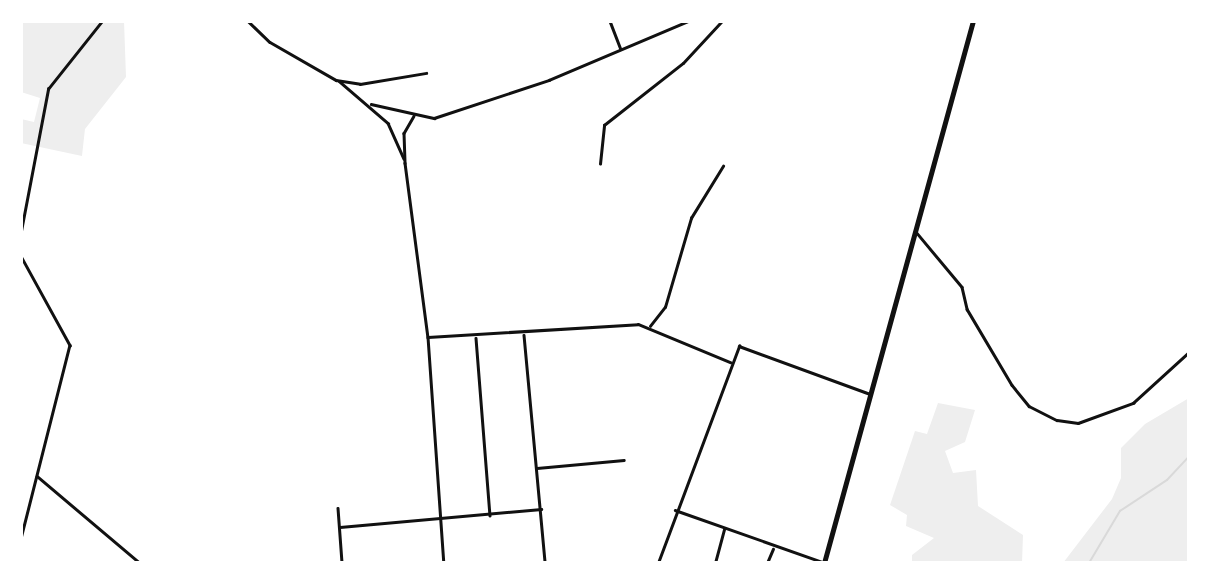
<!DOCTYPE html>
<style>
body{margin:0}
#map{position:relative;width:1210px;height:584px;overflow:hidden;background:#fff;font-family:"Space Grotesk",sans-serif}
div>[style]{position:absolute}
.green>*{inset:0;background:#eee}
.stream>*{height:2px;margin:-1px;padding:0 1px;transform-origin:1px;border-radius:1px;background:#d9d9d9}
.minor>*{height:2.5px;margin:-1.25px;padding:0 1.25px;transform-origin:1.25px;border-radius:1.25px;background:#111}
.primary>*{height:4.5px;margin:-2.25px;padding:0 2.25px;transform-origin:2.25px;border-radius:2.25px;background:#111}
span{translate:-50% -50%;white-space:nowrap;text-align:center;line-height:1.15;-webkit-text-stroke:7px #fff;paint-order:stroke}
.frame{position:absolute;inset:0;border:23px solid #fff;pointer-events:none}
</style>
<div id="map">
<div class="green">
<i style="clip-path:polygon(21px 21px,124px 21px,126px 77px,85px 129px,82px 156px,21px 143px,21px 119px,34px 122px,40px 98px,21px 92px)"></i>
<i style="clip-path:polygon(1189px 398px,1189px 563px,1063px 563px,1112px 499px,1121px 478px,1121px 448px,1145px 424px)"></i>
<i style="clip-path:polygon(938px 403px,975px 410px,965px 442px,945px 451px,953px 473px,976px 470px,978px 506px,1023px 535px,1022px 563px,912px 563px,912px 555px,934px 538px,906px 526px,907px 515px,890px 505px,915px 431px,927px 434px)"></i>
</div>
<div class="stream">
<i style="left:1089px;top:563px;width:61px;rotate:-59.2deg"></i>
<i style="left:1120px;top:511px;width:56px;rotate:-33.4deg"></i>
<i style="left:1167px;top:480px;width:33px;rotate:-47deg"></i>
</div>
<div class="minor">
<i style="left:248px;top:21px;width:30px;rotate:44deg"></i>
<i style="left:270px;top:42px;width:76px;rotate:29.9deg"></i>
<i style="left:336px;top:80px;width:24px;rotate:9deg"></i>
<i style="left:360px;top:84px;width:67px;rotate:-9.5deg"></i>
<i style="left:610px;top:21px;width:30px;rotate:69deg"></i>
<i style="left:339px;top:81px;width:65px;rotate:40.6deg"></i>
<i style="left:388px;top:123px;width:39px;rotate:66deg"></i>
<i style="left:371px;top:104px;width:65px;rotate:12.5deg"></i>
<i style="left:434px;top:118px;width:121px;rotate:-18.3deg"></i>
<i style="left:549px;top:80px;width:151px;rotate:-23deg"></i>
<i style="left:414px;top:116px;width:20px;rotate:120deg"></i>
<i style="left:404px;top:133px;width:30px;rotate:88deg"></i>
<i style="left:405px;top:163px;width:176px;rotate:82.5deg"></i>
<i style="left:428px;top:337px;width:227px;rotate:86deg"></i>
<i style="left:600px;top:164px;width:39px;rotate:-84deg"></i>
<i style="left:604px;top:125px;width:100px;rotate:-38.1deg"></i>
<i style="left:683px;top:63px;width:57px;rotate:-47.1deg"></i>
<i style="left:21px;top:231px;width:145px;rotate:-79.2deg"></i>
<i style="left:48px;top:89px;width:87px;rotate:-51.5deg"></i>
<i style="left:917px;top:233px;width:70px;rotate:50.2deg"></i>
<i style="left:962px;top:287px;width:23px;rotate:77deg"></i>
<i style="left:967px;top:309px;width:88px;rotate:59.4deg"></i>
<i style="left:1012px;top:385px;width:27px;rotate:51deg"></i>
<i style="left:1029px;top:406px;width:31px;rotate:27deg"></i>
<i style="left:1057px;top:420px;width:21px;rotate:8deg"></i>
<i style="left:1078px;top:423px;width:59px;rotate:-20deg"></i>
<i style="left:1133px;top:403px;width:76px;rotate:-42.3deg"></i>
<i style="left:21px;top:256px;width:102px;rotate:61.2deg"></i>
<i style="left:70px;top:345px;width:199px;rotate:104.2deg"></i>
<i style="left:650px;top:326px;width:24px;rotate:-52deg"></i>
<i style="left:665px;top:307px;width:93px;rotate:-73.7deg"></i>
<i style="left:691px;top:218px;width:61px;rotate:-58.4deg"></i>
<i style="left:524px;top:335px;width:229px;rotate:84.7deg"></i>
<i style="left:428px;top:337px;width:210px;rotate:-3.5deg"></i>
<i style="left:638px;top:324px;width:100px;rotate:22.4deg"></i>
<i style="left:476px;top:338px;width:178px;rotate:85.5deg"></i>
<i style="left:537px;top:468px;width:87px;rotate:-5.3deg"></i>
<i style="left:37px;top:476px;width:135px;rotate:40.2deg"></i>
<i style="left:338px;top:508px;width:55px;rotate:85.8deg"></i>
<i style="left:675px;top:510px;width:157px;rotate:19.4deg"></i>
<i style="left:340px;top:527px;width:202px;rotate:-5.1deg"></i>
<i style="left:658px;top:563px;width:232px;rotate:-69.5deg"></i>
<i style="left:739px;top:346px;width:140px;rotate:20.1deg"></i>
<i style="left:715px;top:563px;width:35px;rotate:-75deg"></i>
<i style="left:767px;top:563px;width:15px;rotate:-67deg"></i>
</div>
<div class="primary">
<i style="left:824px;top:563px;width:562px;rotate:-74.63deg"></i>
</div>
<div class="frame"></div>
</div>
